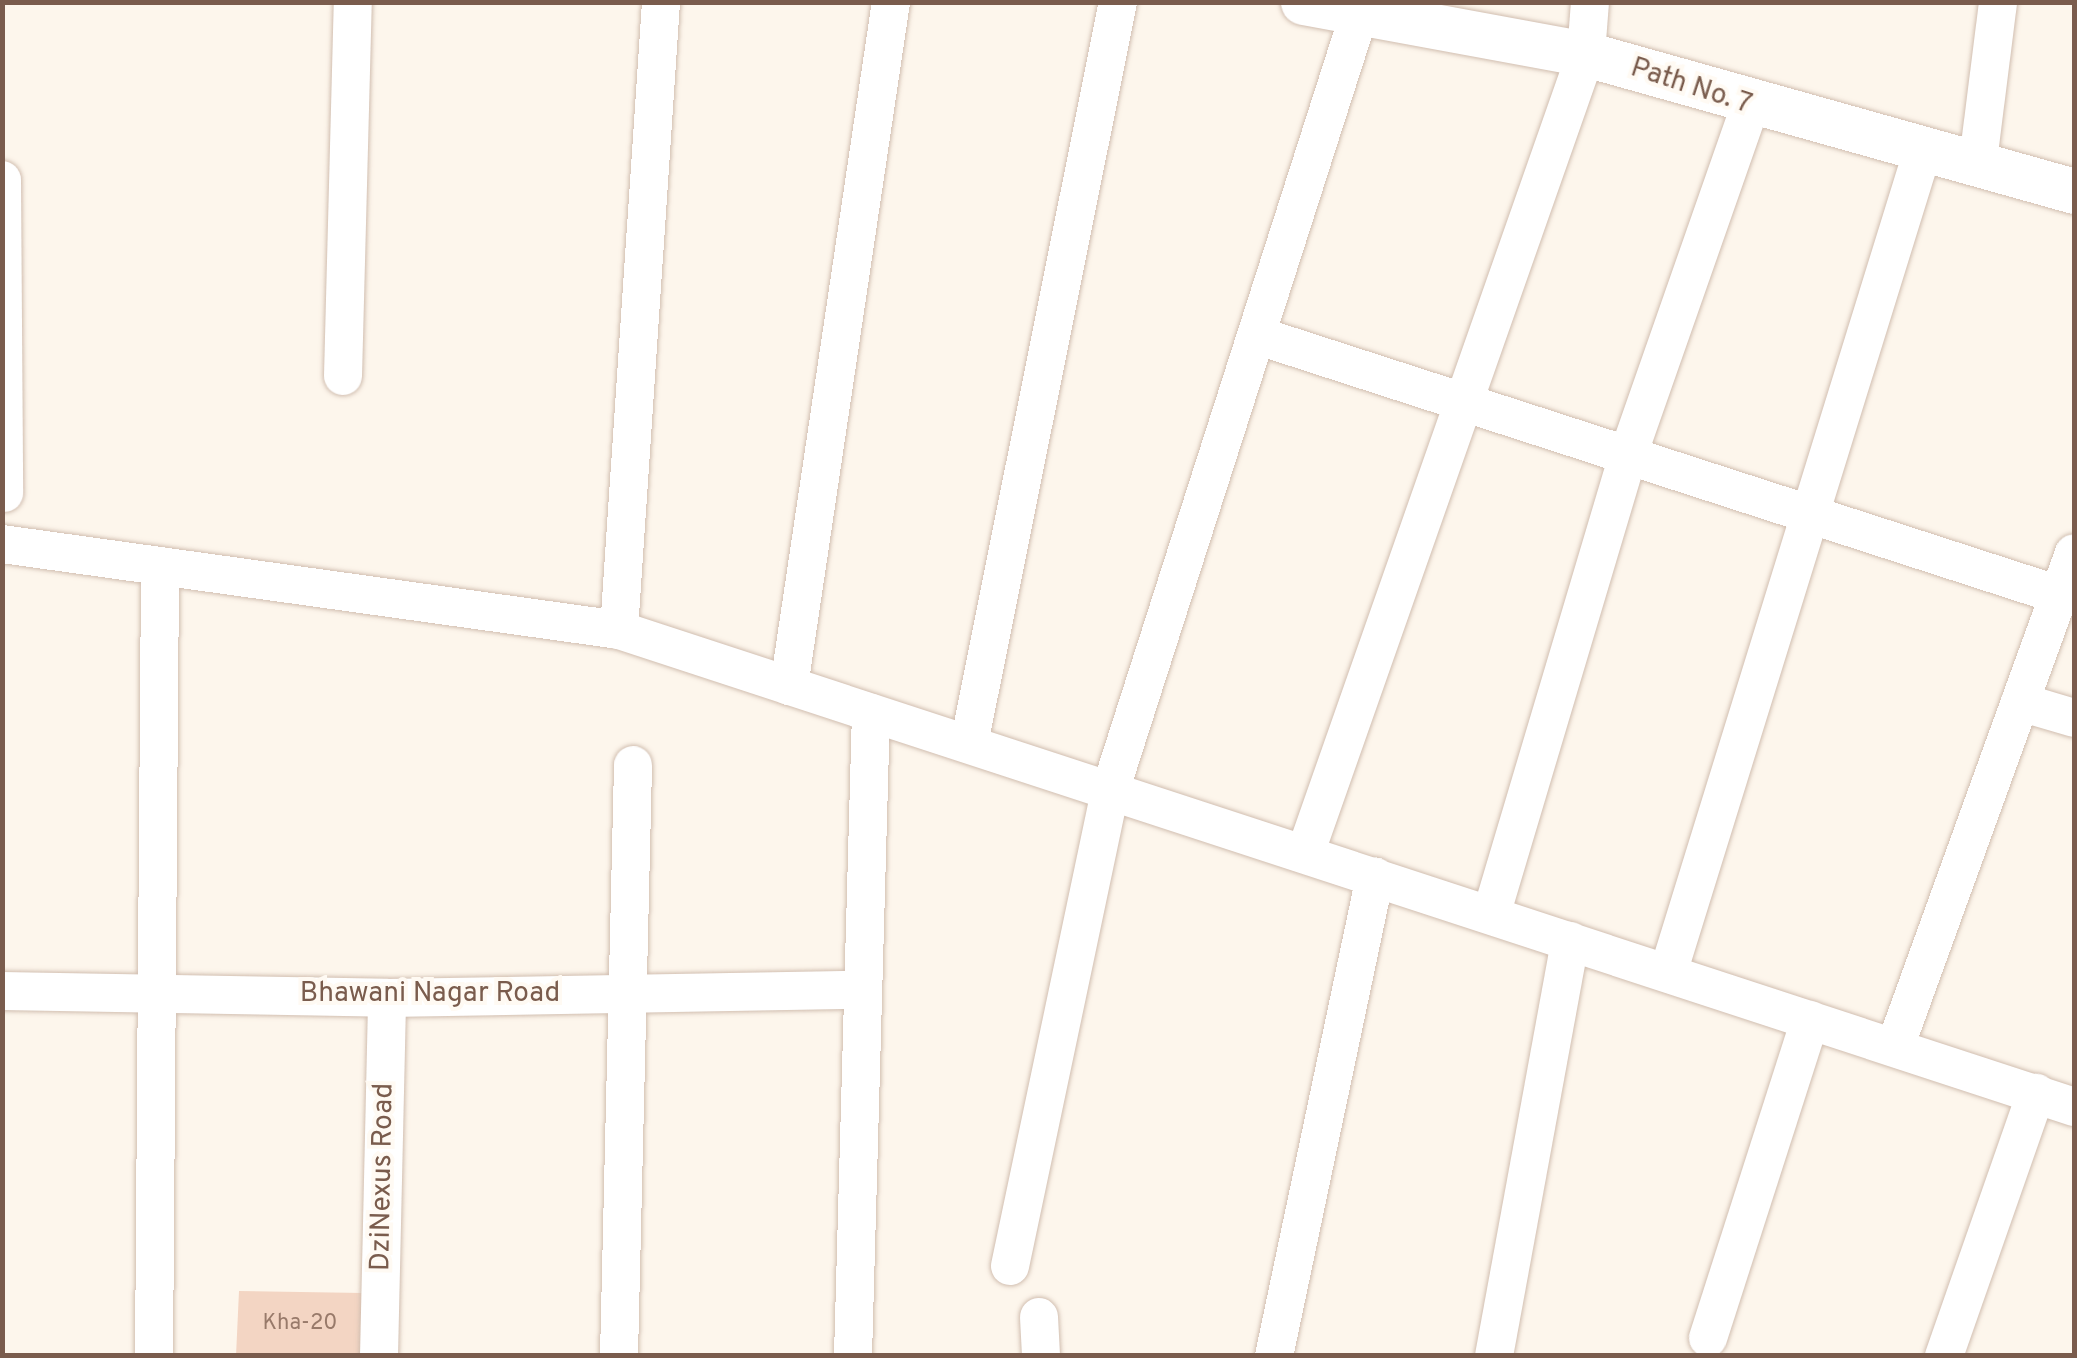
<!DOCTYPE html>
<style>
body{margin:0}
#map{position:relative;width:2077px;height:1358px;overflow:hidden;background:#fdf6ec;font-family:Overpass,sans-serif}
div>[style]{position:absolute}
.building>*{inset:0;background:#f3d5c3}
.roads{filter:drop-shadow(0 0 2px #d1beb0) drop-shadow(0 0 2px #d1beb0)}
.minor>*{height:38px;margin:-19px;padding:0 19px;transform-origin:19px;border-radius:19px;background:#fff}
.tertiary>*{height:45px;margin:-22.5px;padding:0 22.5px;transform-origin:22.5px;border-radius:22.5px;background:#fff}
span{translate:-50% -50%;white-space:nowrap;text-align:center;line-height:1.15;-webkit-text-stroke:8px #fffaf3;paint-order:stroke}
.number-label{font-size:22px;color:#987a6a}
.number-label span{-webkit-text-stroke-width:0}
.street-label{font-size:28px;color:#7a5c4d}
.frame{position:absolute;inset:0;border:5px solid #7a5c4d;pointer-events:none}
</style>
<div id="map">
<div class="building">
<i style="clip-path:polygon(239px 1291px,363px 1293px,361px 1356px,236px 1356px)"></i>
</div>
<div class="roads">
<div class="minor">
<i style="left:1978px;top:161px;width:160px;rotate:-82.8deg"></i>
<i style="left:2px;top:180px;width:313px;rotate:89.6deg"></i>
<i style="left:1259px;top:336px;width:841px;rotate:17.94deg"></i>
<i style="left:343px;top:376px;width:374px;rotate:-88.5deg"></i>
<i style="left:2px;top:544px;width:623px;rotate:7.93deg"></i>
<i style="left:619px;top:630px;width:1531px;rotate:18.15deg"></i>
<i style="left:619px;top:630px;width:629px;rotate:-86.17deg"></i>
<i style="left:789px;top:686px;width:692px;rotate:-81.52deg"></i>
<i style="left:2020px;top:702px;width:56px;rotate:16.5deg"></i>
<i style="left:969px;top:744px;width:757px;rotate:-78.65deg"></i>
<i style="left:1305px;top:854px;width:848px;rotate:-70.65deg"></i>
<i style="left:1586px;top:54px;width:52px;rotate:-85.6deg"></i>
<i style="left:1491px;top:915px;width:483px;rotate:-73.4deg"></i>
<i style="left:1629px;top:452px;width:366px;rotate:-70.7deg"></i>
<i style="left:1668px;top:973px;width:858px;rotate:-72.79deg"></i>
<i style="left:2px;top:991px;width:385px;rotate:1deg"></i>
<i style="left:387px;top:998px;width:470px;rotate:-1deg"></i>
<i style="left:1895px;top:1047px;width:525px;rotate:-70.08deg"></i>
<i style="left:1010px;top:1266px;width:485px;rotate:-78.1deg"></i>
<i style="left:1110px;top:791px;width:829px;rotate:-72.22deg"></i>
<i style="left:1039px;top:1317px;width:39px;rotate:87deg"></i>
<i style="left:1708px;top:1338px;width:334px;rotate:-72.2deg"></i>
<i style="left:154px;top:1356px;width:790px;rotate:-89.56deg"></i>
<i style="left:379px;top:1356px;width:358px;rotate:-88.7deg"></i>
<i style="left:619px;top:1356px;width:591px;rotate:-88.64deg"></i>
<i style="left:853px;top:1356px;width:643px;rotate:-88.4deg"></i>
<i style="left:1274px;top:1356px;width:490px;rotate:-78.1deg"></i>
<i style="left:1494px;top:1356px;width:422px;rotate:-79.6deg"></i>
<i style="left:1944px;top:1356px;width:279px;rotate:-70.7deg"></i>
</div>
<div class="tertiary">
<i style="left:1303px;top:2px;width:288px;rotate:10.4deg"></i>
<i style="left:1586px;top:54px;width:507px;rotate:15.68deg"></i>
</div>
</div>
<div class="number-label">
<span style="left:300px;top:1324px">Kha-20</span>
</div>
<div class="street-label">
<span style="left:1691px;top:87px;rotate:18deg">Path No. 7</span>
<span style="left:430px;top:994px">Bhawani Nagar Road</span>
<span style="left:383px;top:1177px;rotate:-89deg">DziNexus Road</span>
</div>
<div class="frame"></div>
</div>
